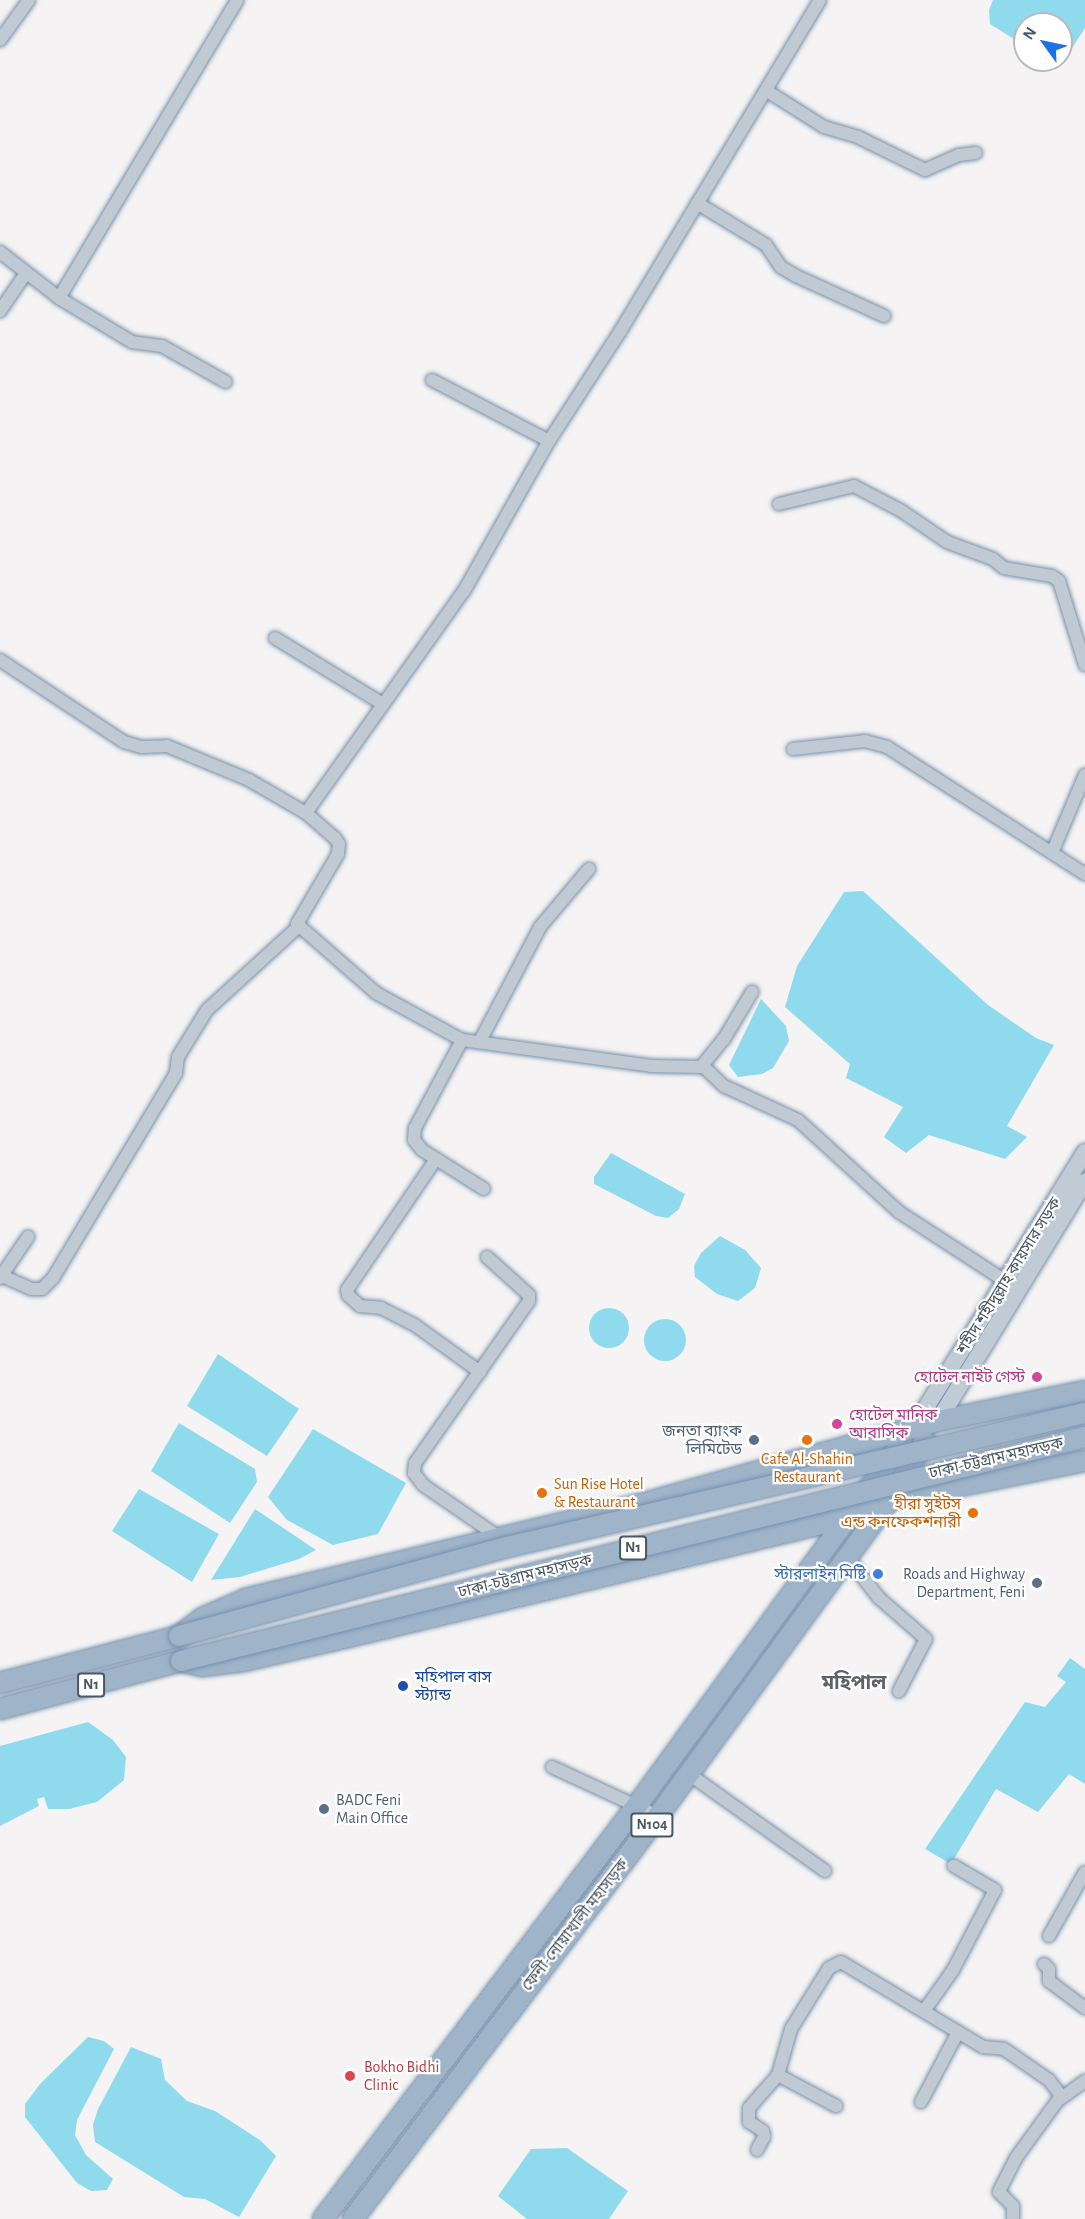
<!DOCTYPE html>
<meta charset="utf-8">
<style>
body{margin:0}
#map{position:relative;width:1085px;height:2219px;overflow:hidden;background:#f5f3f3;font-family:"Alegreya Sans","Noto Sans Bengali",sans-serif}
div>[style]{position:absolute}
.water>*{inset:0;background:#90daee}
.round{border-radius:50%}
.roads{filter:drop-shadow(0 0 2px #7690ad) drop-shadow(0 0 2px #7690ad)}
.minor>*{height:12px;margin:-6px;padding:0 6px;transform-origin:6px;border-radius:6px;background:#c1cad2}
.secondary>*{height:16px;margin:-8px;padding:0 8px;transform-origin:8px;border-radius:8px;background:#c1cbd6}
.trunk>*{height:20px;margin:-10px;padding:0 10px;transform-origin:10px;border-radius:10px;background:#9fb4c9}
.bridges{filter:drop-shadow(0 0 2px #7690ad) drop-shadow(0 0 2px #7690ad)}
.trunk-bridge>*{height:20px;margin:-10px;padding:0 10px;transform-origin:10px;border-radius:10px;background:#9fb4c9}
.dots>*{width:16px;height:16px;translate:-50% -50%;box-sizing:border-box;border:3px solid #fff;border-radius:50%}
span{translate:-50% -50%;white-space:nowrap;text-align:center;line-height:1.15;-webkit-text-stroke:4.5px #fff;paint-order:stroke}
.shield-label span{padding:2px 4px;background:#fff;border:2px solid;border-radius:4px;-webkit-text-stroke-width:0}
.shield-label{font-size:15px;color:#4a5661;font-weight:700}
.street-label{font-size:16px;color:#4a5661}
.hotel-label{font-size:16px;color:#b23c85}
.right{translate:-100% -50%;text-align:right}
.left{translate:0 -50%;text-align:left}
.service-label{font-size:16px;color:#4e5e75}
.food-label{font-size:16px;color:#c56008}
.shop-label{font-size:16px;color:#366cbe}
.transit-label{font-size:16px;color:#164399}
.health-label{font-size:16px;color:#be3a42}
.quarter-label{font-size:20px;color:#5f6368;font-weight:700}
.north{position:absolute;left:1013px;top:12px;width:60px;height:60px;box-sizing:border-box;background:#fff;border:2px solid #b7bbc0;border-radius:50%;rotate:303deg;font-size:16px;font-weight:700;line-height:24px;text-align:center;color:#4a5661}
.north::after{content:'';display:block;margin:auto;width:21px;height:27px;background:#1a73e8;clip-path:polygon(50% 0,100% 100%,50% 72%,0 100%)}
</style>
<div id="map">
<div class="water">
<i style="clip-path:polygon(993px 0,1085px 0,1085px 28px,1065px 59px,1061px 59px,1061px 24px,1025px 24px,1025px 46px,990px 24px,989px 10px)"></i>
<i style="clip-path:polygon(863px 891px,988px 1005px,1036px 1038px,1054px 1045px,1007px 1126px,1027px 1137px,1005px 1159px,929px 1135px,906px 1153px,884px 1137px,903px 1107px,846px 1078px,850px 1064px,785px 1007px,797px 966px,844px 892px)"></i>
<i style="clip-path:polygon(761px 999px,786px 1026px,789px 1041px,773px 1068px,762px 1074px,738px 1077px,729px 1065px)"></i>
<i style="clip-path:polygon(611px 1153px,685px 1194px,679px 1209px,668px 1218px,656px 1216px,594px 1184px,594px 1177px)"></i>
<i style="clip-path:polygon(720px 1236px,745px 1250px,761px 1268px,755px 1288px,738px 1301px,717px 1294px,695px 1277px,694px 1266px,701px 1253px)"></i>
<i class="round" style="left:589px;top:1308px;width:40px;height:40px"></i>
<i class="round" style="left:644px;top:1319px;width:42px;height:42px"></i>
<i style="clip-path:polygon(218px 1354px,299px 1409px,267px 1456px,187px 1406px)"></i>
<i style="clip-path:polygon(179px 1423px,255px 1469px,257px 1482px,230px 1523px,151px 1471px)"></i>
<i style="clip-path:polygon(313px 1429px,406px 1483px,378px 1534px,333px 1545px,287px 1520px,268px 1497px)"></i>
<i style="clip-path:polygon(139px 1489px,219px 1534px,192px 1582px,112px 1531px)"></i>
<i style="clip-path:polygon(255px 1509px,316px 1550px,299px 1559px,240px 1577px,211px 1580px)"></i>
<i style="clip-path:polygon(1070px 1658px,1085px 1669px,1085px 1784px,1069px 1774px,1038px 1812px,996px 1789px,951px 1864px,925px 1849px,1025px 1702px,1045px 1707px,1066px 1682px,1057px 1676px)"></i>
<i style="clip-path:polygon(88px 1722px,113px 1740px,126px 1757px,124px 1780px,97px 1802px,69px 1809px,48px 1809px,44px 1797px,37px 1799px,39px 1806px,0 1826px,0 1746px)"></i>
<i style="clip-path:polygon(88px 2037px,104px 2041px,114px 2049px,77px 2120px,75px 2135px,86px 2155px,113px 2179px,107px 2190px,91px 2191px,77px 2183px,25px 2117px,25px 2104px,40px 2084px)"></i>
<i style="clip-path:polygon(131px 2047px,161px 2059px,165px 2080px,187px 2101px,215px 2111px,260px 2140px,276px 2156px,239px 2217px,205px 2199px,184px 2197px,95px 2142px,93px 2125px,98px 2109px)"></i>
<i style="clip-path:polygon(567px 2148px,628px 2191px,609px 2219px,527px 2219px,498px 2196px,531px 2149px)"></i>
</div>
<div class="roads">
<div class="minor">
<i style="left:0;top:40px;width:49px;rotate:-54.1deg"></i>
<i style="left:767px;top:91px;width:67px;rotate:32.3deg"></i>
<i style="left:824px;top:127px;width:35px;rotate:16deg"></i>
<i style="left:858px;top:137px;width:75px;rotate:26.2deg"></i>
<i style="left:925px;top:170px;width:37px;rotate:-24deg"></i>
<i style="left:959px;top:155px;width:17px;rotate:-7deg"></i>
<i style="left:697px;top:203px;width:81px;rotate:31.3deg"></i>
<i style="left:766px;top:245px;width:27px;rotate:56deg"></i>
<i style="left:781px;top:267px;width:17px;rotate:31deg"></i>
<i style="left:796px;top:276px;width:97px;rotate:24.4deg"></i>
<i style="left:0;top:252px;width:75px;rotate:37.9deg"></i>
<i style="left:59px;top:298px;width:85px;rotate:31.1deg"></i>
<i style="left:132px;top:342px;width:30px;rotate:8deg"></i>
<i style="left:162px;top:346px;width:73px;rotate:29.4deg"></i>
<i style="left:59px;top:298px;width:347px;rotate:-59.1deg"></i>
<i style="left:0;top:311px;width:46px;rotate:-55.6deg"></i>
<i style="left:432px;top:380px;width:132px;rotate:27.5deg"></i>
<i style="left:779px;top:504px;width:77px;rotate:-13.5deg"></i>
<i style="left:854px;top:486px;width:52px;rotate:27.6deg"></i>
<i style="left:900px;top:510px;width:57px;rotate:34.2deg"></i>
<i style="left:947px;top:542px;width:49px;rotate:20.3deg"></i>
<i style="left:993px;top:559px;width:14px;rotate:39deg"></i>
<i style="left:1004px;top:568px;width:49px;rotate:9.5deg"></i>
<i style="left:1052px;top:576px;width:9px;rotate:36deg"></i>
<i style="left:1059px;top:581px;width:88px;rotate:72.8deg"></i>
<i style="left:275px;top:638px;width:124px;rotate:31.5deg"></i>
<i style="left:0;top:660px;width:149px;rotate:33.5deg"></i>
<i style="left:124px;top:742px;width:19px;rotate:16deg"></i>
<i style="left:142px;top:747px;width:25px;rotate:-2deg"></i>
<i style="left:167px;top:746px;width:89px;rotate:22.5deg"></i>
<i style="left:249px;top:780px;width:66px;rotate:30.1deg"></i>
<i style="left:306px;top:813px;width:38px;rotate:41deg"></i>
<i style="left:335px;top:838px;width:7px;rotate:56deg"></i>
<i style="left:339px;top:844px;width:10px;rotate:96deg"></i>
<i style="left:338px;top:854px;width:81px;rotate:120.4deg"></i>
<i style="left:297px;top:924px;width:105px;rotate:41.1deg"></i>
<i style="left:376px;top:993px;width:98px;rotate:28.7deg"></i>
<i style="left:462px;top:1040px;width:191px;rotate:7.8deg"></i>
<i style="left:651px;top:1066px;width:53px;rotate:1.1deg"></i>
<i style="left:704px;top:1067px;width:28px;rotate:44deg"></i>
<i style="left:724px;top:1086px;width:81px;rotate:24.7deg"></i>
<i style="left:798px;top:1120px;width:137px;rotate:42.3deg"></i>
<i style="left:899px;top:1212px;width:132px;rotate:33deg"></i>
<i style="left:793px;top:749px;width:72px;rotate:-6.3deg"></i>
<i style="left:865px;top:741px;width:23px;rotate:15deg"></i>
<i style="left:887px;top:747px;width:235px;rotate:32.7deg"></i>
<i style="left:306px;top:813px;width:272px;rotate:-54.6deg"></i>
<i style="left:464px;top:591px;width:172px;rotate:-60.5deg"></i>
<i style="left:549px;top:441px;width:132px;rotate:-57deg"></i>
<i style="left:621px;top:330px;width:385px;rotate:-58.9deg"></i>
<i style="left:1052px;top:853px;width:85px;rotate:-67.1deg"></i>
<i style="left:462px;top:1040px;width:100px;rotate:118.1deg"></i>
<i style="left:415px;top:1128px;width:12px;rotate:95deg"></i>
<i style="left:414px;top:1140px;width:13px;rotate:51deg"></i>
<i style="left:422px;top:1150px;width:73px;rotate:32.2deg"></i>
<i style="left:480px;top:1041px;width:129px;rotate:-62.2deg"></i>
<i style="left:540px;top:927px;width:76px;rotate:-49.8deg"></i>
<i style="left:701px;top:1067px;width:36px;rotate:-51deg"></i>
<i style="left:724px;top:1039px;width:55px;rotate:-59.2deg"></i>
<i style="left:436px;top:1159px;width:158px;rotate:124.2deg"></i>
<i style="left:347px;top:1290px;width:5px;rotate:79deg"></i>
<i style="left:348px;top:1295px;width:16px;rotate:43deg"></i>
<i style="left:360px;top:1306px;width:21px;rotate:5deg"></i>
<i style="left:381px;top:1308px;width:39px;rotate:27deg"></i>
<i style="left:416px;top:1326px;width:79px;rotate:35.7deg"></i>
<i style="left:487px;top:1257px;width:57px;rotate:42.1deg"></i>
<i style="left:529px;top:1295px;width:6px;rotate:90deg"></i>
<i style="left:529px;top:1301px;width:198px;rotate:125.1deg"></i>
<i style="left:415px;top:1463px;width:10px;rotate:96deg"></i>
<i style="left:414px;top:1473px;width:15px;rotate:53deg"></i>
<i style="left:423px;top:1485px;width:93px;rotate:34.5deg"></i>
<i style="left:0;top:1275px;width:34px;rotate:24deg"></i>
<i style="left:31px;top:1289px;width:11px"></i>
<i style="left:42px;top:1289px;width:16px;rotate:-45deg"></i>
<i style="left:53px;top:1278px;width:239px;rotate:-59deg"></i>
<i style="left:176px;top:1073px;width:16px;rotate:-83deg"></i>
<i style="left:178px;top:1057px;width:55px;rotate:-58.3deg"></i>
<i style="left:207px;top:1010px;width:123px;rotate:-42.4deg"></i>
<i style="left:0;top:1278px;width:50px;rotate:-55.7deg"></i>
<i style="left:847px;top:1557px;width:52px;rotate:52deg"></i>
<i style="left:879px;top:1598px;width:62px;rotate:41.1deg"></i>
<i style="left:926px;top:1639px;width:59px;rotate:117.4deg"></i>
<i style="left:552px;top:1767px;width:117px;rotate:24.8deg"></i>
<i style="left:689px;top:1774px;width:167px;rotate:35.5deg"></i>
<i style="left:1049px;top:1936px;width:73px;rotate:-60.6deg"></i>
<i style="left:1044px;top:1964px;width:7px;rotate:45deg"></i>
<i style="left:1049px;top:1969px;width:12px;rotate:90deg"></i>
<i style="left:1049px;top:1981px;width:45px;rotate:36.9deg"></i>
<i style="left:924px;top:2011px;width:50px;rotate:-54.7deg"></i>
<i style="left:953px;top:1970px;width:90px;rotate:-62.3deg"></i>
<i style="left:995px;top:1890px;width:48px;rotate:-149.7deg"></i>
<i style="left:778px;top:2075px;width:66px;rotate:28.1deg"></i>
<i style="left:1060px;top:2099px;width:31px;rotate:-36deg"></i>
<i style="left:921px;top:2102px;width:79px;rotate:-62.1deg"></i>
<i style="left:757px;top:2150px;width:15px;rotate:-62deg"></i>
<i style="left:764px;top:2137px;width:6px;rotate:-99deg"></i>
<i style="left:763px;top:2131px;width:17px;rotate:-147deg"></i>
<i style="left:749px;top:2122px;width:14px;rotate:-90deg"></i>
<i style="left:749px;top:2108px;width:44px;rotate:-48.7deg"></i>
<i style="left:778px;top:2075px;width:48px;rotate:-74.2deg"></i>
<i style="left:791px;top:2029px;width:72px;rotate:-58.1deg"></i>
<i style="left:829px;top:1968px;width:13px;rotate:-27deg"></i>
<i style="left:841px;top:1962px;width:165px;rotate:30.9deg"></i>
<i style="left:983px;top:2047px;width:21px;rotate:5deg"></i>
<i style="left:1004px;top:2049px;width:55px;rotate:34.6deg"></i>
<i style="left:1049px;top:2080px;width:20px;rotate:53deg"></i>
<i style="left:1061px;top:2096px;width:77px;rotate:126deg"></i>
<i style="left:1016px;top:2158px;width:38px;rotate:117deg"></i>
<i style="left:999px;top:2192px;width:20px;rotate:45deg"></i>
<i style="left:1013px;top:2206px;width:13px;rotate:90deg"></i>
</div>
<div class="secondary">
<i style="left:938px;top:1421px;width:281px;rotate:-58.5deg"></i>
<i style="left:912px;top:1430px;width:327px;rotate:-58.1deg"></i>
</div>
<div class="trunk">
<i style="left:0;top:1683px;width:185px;rotate:-14.7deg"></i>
<i style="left:179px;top:1636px;width:30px;rotate:-37deg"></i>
<i style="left:203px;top:1618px;width:47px;rotate:-23.8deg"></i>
<i style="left:246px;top:1599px;width:411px;rotate:-13.5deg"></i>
<i style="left:646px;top:1503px;width:303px;rotate:-15.7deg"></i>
<i style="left:938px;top:1421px;width:150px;rotate:-11.5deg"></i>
<i style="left:0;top:1709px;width:187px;rotate:-14.9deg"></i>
<i style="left:181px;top:1661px;width:22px;rotate:13deg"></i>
<i style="left:202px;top:1666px;width:41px;rotate:-7deg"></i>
<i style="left:243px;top:1661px;width:94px;rotate:-12.9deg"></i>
<i style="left:335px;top:1640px;width:504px;rotate:-13.43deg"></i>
<i style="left:825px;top:1523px;width:68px;rotate:-19.8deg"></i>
<i style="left:889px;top:1500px;width:200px;rotate:-11.3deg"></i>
<i style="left:323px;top:2219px;width:521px;rotate:-52.8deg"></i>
<i style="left:638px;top:1804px;width:440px;rotate:-53.8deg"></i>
<i style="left:353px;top:2219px;width:505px;rotate:-52.88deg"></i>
<i style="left:658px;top:1816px;width:391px;rotate:-53.8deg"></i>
<i style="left:889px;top:1500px;width:69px;rotate:-58.6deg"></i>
</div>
</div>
<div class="bridges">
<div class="trunk-bridge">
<i style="left:179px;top:1636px;width:340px;rotate:-15.2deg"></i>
<i style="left:507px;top:1547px;width:593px;rotate:-13.05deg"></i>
<i style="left:181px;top:1661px;width:931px;rotate:-13.92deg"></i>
</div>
</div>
<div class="dots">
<i style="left:1037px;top:1377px;background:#d1479c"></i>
<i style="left:837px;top:1424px;background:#d1479c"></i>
<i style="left:754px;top:1440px;background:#5c6f8a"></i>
<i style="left:807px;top:1440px;background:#e8710a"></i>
<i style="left:542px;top:1493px;background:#e8710a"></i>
<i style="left:973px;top:1513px;background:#e8710a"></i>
<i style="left:878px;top:1574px;background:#3f7fe0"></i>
<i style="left:1037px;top:1583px;background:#5c6f8a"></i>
<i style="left:403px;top:1686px;background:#1a4fb4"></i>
<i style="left:324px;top:1809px;background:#5c6f8a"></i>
<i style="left:350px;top:2076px;background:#e0444e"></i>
</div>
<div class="shield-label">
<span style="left:633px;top:1548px">N1</span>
<span style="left:91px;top:1685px">N1</span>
<span style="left:652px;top:1825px">N104</span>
</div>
<div class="street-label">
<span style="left:1009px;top:1276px;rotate:-58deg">শহীদ শহীদুল্লাহ কায়সার সড়ক</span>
<span style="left:996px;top:1458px;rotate:-13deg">ঢাকা-চট্টগ্রাম মহাসড়ক</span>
<span style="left:525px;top:1576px;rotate:-14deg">ঢাকা-চট্টগ্রাম মহাসড়ক</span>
<span style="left:575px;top:1925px;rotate:-52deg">ফেনী-নোয়াখালী মহাসড়ক</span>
</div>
<div class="hotel-label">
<span class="right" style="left:1025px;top:1377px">হোটেল নাইট গেস্ট</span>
<span class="left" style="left:849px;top:1424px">হোটেল মানিক<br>আবাসিক</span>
</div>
<div class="service-label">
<span class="right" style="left:742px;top:1440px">জনতা ব্যাংক<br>লিমিটেড</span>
<span class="right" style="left:1025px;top:1583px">Roads and Highway<br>Department, Feni</span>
<span class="left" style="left:336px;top:1809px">BADC Feni<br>Main Office</span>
</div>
<div class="food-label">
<span style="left:807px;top:1468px">Cafe Al-Shahin<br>Restaurant</span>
<span class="left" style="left:554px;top:1493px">Sun Rise Hotel<br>&amp; Restaurant</span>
<span class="right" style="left:961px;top:1513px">হীরা সুইটস<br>এন্ড কনফেকশনারী</span>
</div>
<div class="shop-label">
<span class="right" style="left:866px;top:1574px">স্টারলাইন মিষ্টি</span>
</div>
<div class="transit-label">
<span class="left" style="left:415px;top:1686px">মহিপাল বাস<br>স্ট্যান্ড</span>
</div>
<div class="health-label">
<span class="left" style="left:364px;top:2076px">Bokho Bidhi<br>Clinic</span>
</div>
<div class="quarter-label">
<span style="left:854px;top:1683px">মহিপাল</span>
</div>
<div class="north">N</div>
</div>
